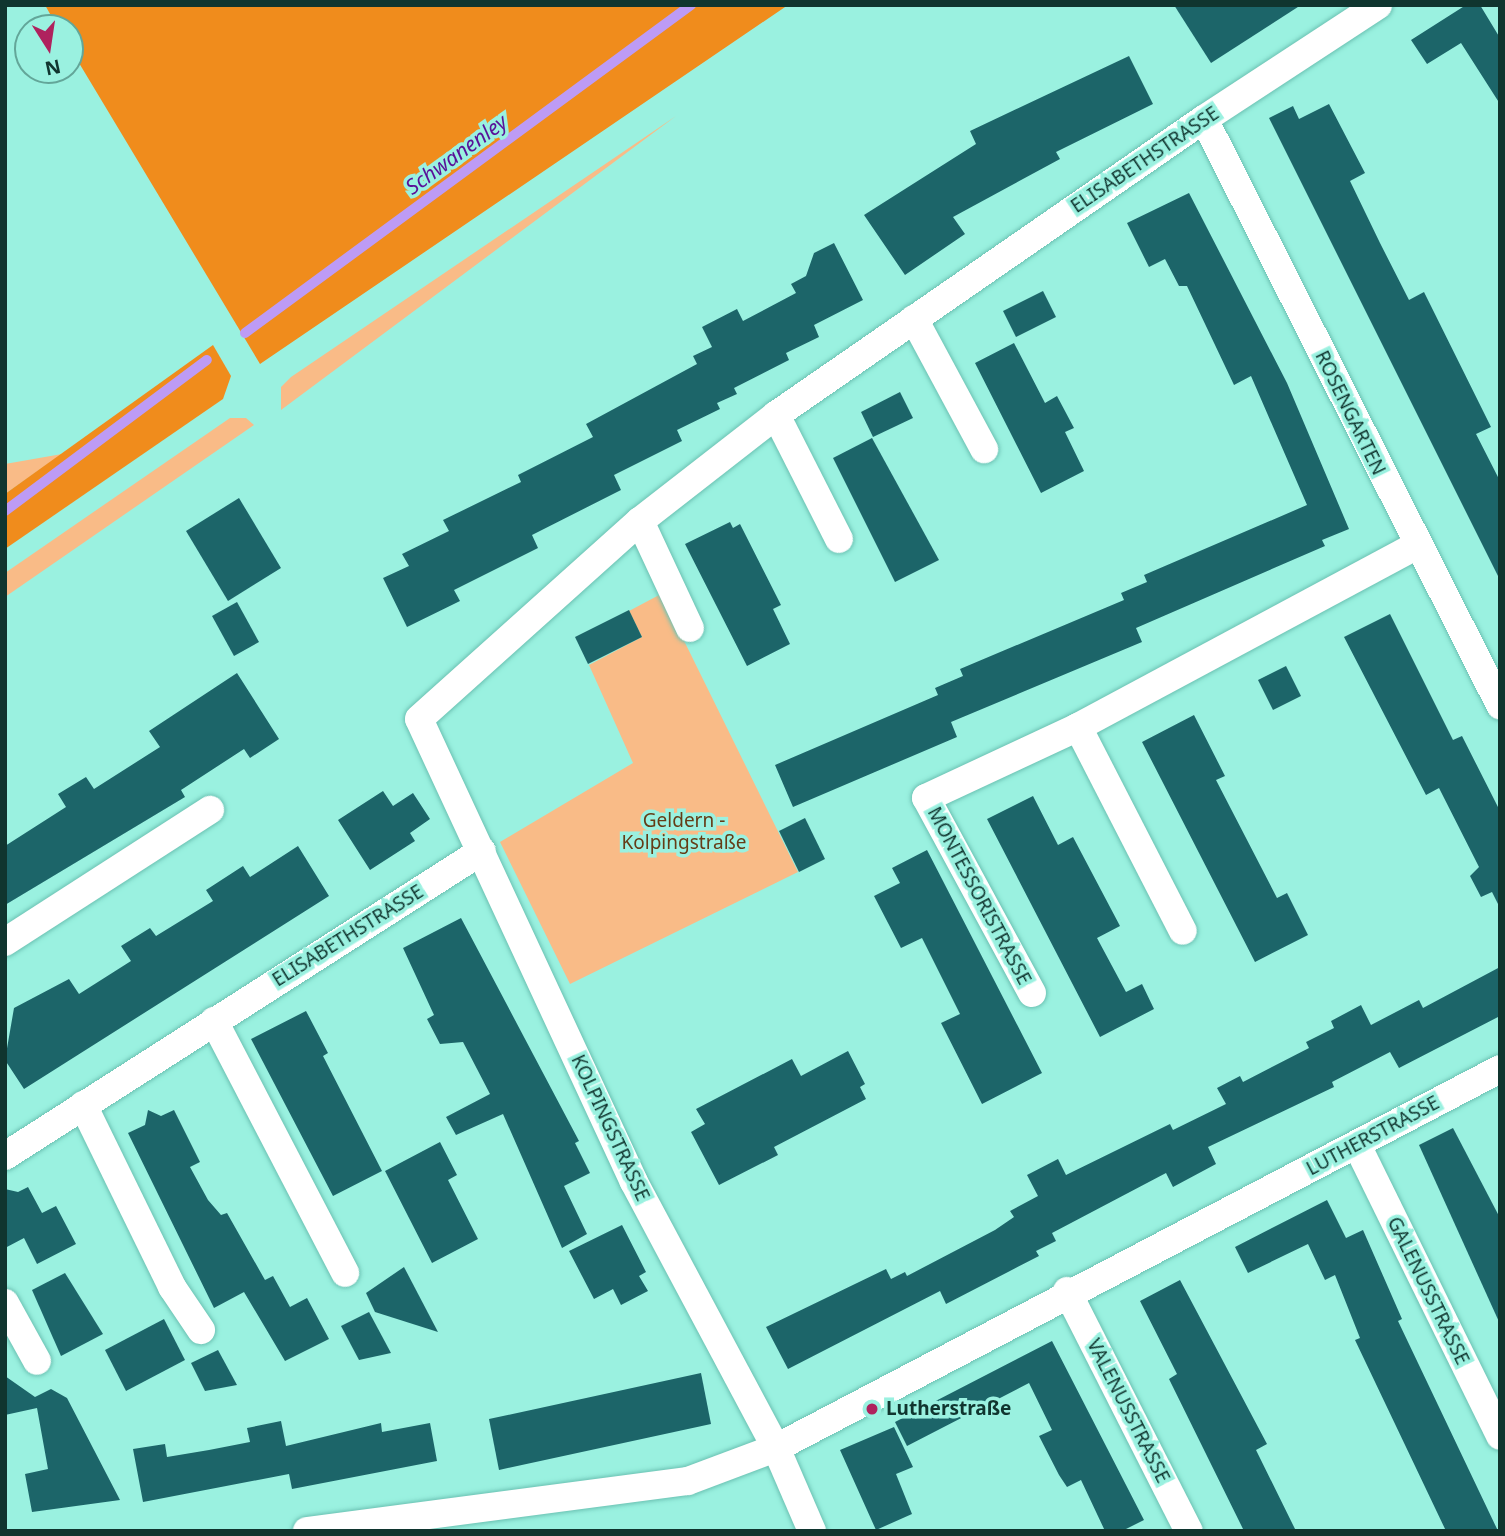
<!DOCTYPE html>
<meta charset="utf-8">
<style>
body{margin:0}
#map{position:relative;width:1505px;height:1536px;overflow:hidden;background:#9af1e0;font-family:"Noto Sans",sans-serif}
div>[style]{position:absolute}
.green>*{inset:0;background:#f9bb87}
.forest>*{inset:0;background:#f08c1c}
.stream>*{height:10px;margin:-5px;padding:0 5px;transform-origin:5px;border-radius:5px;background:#bd9bf5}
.building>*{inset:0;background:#1c6569}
.roads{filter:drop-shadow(0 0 2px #6bc1b2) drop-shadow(0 0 2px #6bc1b2)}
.street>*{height:28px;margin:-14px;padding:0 14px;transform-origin:14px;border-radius:14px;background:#fff}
.dots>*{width:19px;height:19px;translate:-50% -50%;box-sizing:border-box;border:4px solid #9af1e0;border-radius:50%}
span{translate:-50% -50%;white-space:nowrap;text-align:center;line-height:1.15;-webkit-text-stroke:7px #9af1e0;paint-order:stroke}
.street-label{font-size:19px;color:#10352f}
.park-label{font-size:19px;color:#653c16}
.poi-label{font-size:19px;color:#10352f;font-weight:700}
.left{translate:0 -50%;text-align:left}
.water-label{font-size:21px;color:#591198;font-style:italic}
.frame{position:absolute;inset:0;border:7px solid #10352f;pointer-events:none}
.north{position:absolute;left:14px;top:14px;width:70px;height:70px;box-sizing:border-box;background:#9af1e0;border:2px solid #63a699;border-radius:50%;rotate:168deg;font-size:19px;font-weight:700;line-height:28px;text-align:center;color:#10352f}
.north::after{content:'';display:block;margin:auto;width:24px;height:32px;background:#af225e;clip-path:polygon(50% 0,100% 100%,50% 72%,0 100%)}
</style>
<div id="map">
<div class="green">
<i style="clip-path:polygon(676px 116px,281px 410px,281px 387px,291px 377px)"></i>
<i style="clip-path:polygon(230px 418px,246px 418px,254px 425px,5px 597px,5px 573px)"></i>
<i style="clip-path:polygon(62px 454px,5px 494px,5px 464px)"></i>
<i style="clip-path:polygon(661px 594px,798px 872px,570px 984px,500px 842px,633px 763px,589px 665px,642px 637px,629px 611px)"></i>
</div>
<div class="forest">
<i style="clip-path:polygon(45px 5px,788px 5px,260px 364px,70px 48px,70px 28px,58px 28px)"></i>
<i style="clip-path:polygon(213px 345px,231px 376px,223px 399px,5px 549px,5px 494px)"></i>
</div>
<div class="stream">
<i style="left:245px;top:333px;width:554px;rotate:-36.33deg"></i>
<i style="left:5px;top:511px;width:252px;rotate:-36.8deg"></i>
</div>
<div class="building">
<i style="clip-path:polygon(1174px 5px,1301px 5px,1211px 63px)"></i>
<i style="clip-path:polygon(1466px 5px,1480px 5px,1500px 38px,1500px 104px,1461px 43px,1427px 64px,1411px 40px)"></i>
<i style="clip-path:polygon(1129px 56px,1153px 104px,1056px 152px,1060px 159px,953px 217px,965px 234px,905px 275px,864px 215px,976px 144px,970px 131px)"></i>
<i style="clip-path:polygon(1329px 104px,1365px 173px,1350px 181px,1380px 243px,1409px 300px,1424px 292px,1491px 427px,1476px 434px,1500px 481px,1500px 580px,1269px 118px,1293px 106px,1299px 119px)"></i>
<i style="clip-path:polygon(1189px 193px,1287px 383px,1349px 529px,1322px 540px,1325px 546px,1136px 628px,1142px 642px,951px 722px,957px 737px,793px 807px,775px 765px,938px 695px,935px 688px,963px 676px,960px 669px,1124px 600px,1121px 593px,1147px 582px,1144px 575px,1307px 505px,1251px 376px,1234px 385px,1187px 286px,1179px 286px,1165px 259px,1149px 267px,1127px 223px)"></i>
<i style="clip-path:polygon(834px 243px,863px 300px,814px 325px,819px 337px,786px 353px,789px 360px,734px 388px,737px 394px,717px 403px,720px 409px,677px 430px,682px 441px,614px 475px,621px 490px,532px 535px,538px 548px,454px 590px,460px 601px,407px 627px,383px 578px,409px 566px,402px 554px,449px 531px,443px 520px,521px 482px,518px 475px,593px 437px,586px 424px,697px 364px,693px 356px,712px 347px,702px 327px,737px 309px,743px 321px,796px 293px,791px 284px,806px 276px,814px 253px)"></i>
<i style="clip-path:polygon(1043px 291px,1056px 317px,1016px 337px,1003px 311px)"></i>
<i style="clip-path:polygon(1014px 343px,1045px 403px,1057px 396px,1074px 428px,1065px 432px,1084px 471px,1041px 493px,975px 363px)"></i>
<i style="clip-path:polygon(900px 392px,913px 418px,873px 437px,861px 412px)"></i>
<i style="clip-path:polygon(872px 438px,939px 560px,895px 582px,833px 458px)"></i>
<i style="clip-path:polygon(239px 498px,281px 568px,228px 601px,186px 531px)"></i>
<i style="clip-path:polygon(730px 522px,733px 528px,740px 524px,781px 605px,773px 609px,790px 644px,747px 666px,685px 544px)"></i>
<i style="clip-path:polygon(237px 602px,259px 642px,234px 656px,212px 616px)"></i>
<i style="clip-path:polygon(629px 610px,642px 637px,588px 664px,575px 637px)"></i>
<i style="clip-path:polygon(1390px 614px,1453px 740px,1462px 736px,1500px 811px,1500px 908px,1492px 892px,1481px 897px,1470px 876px,1479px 867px,1439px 788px,1426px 795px,1344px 637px)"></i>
<i style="clip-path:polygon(1286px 666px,1301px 696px,1273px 710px,1258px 680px)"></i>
<i style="clip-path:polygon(237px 673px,279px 739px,250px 758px,244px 749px,181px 790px,185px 797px,5px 905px,5px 846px,66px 807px,58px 794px,86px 777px,94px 789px,160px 747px,149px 731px)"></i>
<i style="clip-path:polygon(1194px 715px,1225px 776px,1216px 780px,1277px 898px,1287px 893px,1308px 935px,1255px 962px,1142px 742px)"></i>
<i style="clip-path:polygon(383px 791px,393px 806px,413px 793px,430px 819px,410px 833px,415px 841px,370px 870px,338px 820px)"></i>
<i style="clip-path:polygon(1033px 796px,1058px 845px,1073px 837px,1120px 926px,1097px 938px,1126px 992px,1142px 984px,1154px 1009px,1100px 1037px,987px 819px)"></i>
<i style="clip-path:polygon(805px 818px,825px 859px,799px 872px,779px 831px)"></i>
<i style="clip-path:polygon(298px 846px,329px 896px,24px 1089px,5px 1060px,14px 1008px,69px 979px,79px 994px,131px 961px,121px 946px,150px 928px,156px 936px,213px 901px,206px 890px,243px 866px,250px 877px)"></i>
<i style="clip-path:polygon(927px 850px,1042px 1073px,982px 1104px,941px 1023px,960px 1014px,922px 938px,901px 948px,874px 896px,900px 883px,892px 868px)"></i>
<i style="clip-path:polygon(461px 918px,579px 1141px,575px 1143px,590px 1173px,564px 1186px,587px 1234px,562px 1248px,503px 1114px,456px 1135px,446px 1117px,490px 1094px,463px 1042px,440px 1044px,427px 1019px,434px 1015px,403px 948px)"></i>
<i style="clip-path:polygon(1500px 967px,1500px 1016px,1399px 1068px,1390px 1052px,1332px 1082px,1334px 1087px,1208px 1147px,1216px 1164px,1173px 1187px,1166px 1173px,1052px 1233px,1056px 1241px,1036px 1251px,1039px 1256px,946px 1304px,940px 1291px,788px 1369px,766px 1327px,886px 1269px,891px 1279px,905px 1272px,907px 1276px,995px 1230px,1014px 1217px,1010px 1211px,1038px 1196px,1027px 1175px,1058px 1159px,1066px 1175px,1170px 1124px,1173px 1130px,1226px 1104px,1217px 1088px,1240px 1076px,1243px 1082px,1309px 1048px,1306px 1042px,1334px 1028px,1331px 1021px,1361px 1005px,1371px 1025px,1419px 1000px,1423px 1008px)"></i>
<i style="clip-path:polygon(306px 1011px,328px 1053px,323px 1056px,382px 1171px,333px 1196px,251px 1039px)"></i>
<i style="clip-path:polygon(848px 1051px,865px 1084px,860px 1087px,866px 1099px,774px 1147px,778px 1155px,719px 1185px,691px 1132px,705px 1124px,696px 1109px,792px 1059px,801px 1076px)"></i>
<i style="clip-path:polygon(148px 1110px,161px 1116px,174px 1110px,200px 1162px,190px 1167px,208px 1200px,221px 1215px,227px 1213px,265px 1280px,273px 1276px,290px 1307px,307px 1298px,329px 1339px,285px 1361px,244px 1292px,214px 1308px,128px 1133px,145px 1125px)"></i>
<i style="clip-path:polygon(1453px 1128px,1500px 1218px,1500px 1324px,1419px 1145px)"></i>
<i style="clip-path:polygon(440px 1142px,457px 1175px,448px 1180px,478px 1239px,432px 1263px,385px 1171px)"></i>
<i style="clip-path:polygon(28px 1187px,42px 1213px,56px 1206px,76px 1244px,37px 1264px,24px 1238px,5px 1248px,5px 1189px,18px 1192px)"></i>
<i style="clip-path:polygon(1327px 1200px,1346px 1238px,1363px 1230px,1402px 1319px,1398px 1321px,1498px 1531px,1446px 1531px,1355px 1340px,1360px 1338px,1335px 1275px,1325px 1280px,1308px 1244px,1248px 1273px,1235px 1247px)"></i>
<i style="clip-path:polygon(622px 1225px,646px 1272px,639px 1276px,648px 1291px,621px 1305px,613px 1289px,594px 1299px,569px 1251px)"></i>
<i style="clip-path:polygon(404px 1267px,438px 1332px,375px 1312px,366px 1293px)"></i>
<i style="clip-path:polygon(65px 1273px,103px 1334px,61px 1356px,32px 1290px)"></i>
<i style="clip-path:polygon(1180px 1280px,1267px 1444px,1256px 1450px,1296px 1531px,1244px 1531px,1169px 1379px,1177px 1374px,1140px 1301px)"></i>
<i style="clip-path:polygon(369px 1312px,391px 1353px,359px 1360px,341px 1326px)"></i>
<i style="clip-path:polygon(164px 1319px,185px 1360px,126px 1391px,105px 1350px)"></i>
<i style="clip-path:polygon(1052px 1341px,1144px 1520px,1122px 1531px,1105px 1531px,1081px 1480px,1067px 1487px,1059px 1475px,1039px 1436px,1052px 1430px,1029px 1383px,907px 1446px,895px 1422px)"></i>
<i style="clip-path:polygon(218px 1350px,237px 1385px,205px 1391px,191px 1363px)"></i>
<i style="clip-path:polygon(701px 1373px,711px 1424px,499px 1470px,489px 1419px)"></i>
<i style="clip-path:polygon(5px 1376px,35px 1397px,51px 1389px,67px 1398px,120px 1500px,32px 1512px,25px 1474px,48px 1469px,37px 1408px,5px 1415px)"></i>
<i style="clip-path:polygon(281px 1421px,286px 1446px,381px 1423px,382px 1432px,430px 1423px,437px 1461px,292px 1489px,289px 1474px,143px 1502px,133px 1449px,165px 1444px,167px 1457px,209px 1450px,250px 1442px,247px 1428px)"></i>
<i style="clip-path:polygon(894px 1427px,913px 1467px,896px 1474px,912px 1514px,876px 1530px,840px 1450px)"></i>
</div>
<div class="roads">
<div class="street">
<i style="left:1204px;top:119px;width:657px;rotate:63.2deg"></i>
<i style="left:914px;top:319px;width:148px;rotate:61.7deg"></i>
<i style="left:776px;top:415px;width:139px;rotate:63.1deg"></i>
<i style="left:640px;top:521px;width:118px;rotate:65deg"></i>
<i style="left:1078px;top:727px;width:229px;rotate:62.8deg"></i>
<i style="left:5px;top:942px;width:244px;rotate:-32.8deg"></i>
<i style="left:1032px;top:993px;width:222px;rotate:-118.5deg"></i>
<i style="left:926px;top:798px;width:168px;rotate:-25deg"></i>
<i style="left:1078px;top:727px;width:383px;rotate:-28.2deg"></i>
<i style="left:214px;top:1021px;width:284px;rotate:62.5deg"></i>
<i style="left:83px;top:1105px;width:203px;rotate:63.9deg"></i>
<i style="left:172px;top:1287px;width:52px;rotate:56deg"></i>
<i style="left:1357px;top:1145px;width:324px;rotate:63.8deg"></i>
<i style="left:5px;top:1156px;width:566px;rotate:-32.6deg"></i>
<i style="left:1067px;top:1291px;width:269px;rotate:63.1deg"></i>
<i style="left:5px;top:1303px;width:66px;rotate:61.1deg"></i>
<i style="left:307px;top:1531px;width:384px;rotate:-7.5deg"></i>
<i style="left:688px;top:1481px;width:94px;rotate:-20.6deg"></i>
<i style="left:776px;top:1448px;width:817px;rotate:-27.63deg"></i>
<i style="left:812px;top:1531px;width:90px;rotate:-113.4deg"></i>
<i style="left:776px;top:1448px;width:302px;rotate:-118.1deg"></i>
<i style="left:634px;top:1182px;width:510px;rotate:-114.91deg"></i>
<i style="left:419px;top:719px;width:297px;rotate:-41.9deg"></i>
<i style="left:640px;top:521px;width:172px;rotate:-37.9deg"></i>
<i style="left:776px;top:415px;width:520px;rotate:-34.67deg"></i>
<i style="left:1204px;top:119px;width:208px;rotate:-33.2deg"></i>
</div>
</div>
<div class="dots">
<i style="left:872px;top:1409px;background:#af225e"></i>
</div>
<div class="street-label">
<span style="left:1145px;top:160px;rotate:-34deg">ELISABETHSTRASSE</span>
<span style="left:1350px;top:413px;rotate:64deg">ROSENGARTEN</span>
<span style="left:979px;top:896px;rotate:62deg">MONTESSORISTRASSE</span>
<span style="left:348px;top:936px;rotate:-32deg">ELISABETHSTRASSE</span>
<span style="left:610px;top:1128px;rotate:65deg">KOLPINGSTRASSE</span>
<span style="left:1373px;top:1136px;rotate:-28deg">LUTHERSTRASSE</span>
<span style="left:1428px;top:1291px;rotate:64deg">GALENUSSTRASSE</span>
<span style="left:1128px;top:1411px;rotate:63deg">VALENUSSTRASSE</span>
</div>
<div class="park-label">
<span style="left:684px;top:832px">Geldern -<br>Kolpingstraße</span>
</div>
<div class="poi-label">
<span class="left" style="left:886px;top:1409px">Lutherstraße</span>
</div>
<div class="water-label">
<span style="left:456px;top:154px;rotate:-36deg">Schwanenley</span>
</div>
<div class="frame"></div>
<div class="north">N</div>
</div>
